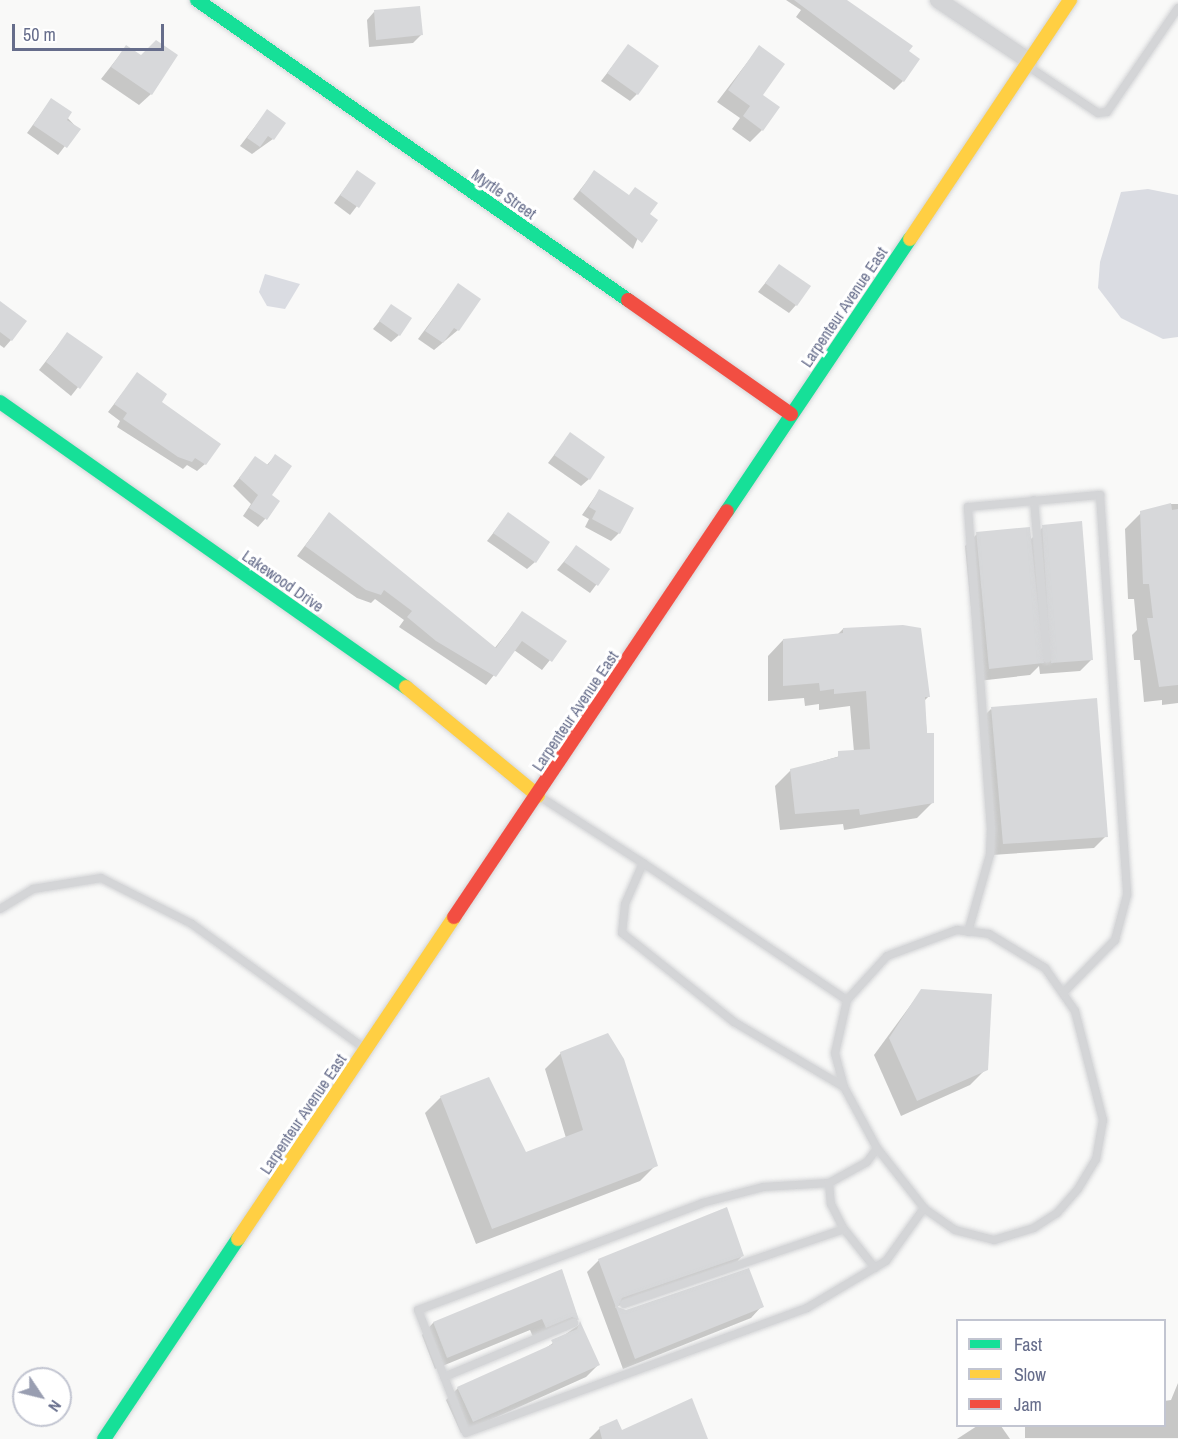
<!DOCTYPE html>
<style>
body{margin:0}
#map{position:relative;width:1178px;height:1439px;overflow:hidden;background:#f9f9f8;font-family:"Archivo Narrow",sans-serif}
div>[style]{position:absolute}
.water>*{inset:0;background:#dadce2}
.shadow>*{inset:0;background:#0003}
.building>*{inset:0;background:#d7d8da}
.roads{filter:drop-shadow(0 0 2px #d4d5d7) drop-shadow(0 0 2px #d4d5d7)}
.lane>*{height:8px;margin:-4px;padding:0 4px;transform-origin:4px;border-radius:4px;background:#d4d5d7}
.street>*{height:16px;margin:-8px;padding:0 8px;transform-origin:8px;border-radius:8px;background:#d4d5d7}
.fast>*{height:14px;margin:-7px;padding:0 7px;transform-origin:7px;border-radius:7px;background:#16e098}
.slow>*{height:14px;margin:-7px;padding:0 7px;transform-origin:7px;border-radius:7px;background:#ffcf43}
.jam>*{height:14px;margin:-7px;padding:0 7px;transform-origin:7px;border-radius:7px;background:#f24e42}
span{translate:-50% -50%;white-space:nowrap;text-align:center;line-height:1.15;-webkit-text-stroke:6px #fff;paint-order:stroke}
.street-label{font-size:16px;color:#666d8b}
.legend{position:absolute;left:956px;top:1319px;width:210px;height:108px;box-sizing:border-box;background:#fff;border:2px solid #c2c5d1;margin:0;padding:8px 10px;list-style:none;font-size:18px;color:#666d8b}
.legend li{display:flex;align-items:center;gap:12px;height:30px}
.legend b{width:30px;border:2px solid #c2c5d1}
.north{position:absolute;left:12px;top:1367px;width:60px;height:60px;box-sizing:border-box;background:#fff;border:2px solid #c2c5d1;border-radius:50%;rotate:125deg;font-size:16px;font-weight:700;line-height:24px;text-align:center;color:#666d8b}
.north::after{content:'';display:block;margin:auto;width:21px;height:27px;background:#999eb1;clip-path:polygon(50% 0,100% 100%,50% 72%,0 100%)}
.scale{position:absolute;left:12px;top:24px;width:152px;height:27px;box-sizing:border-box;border:3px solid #666d8b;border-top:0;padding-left:8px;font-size:18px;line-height:21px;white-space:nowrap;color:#666d8b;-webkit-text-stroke:4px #fff;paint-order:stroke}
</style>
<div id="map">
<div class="water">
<i style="clip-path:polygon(1148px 189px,1178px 195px,1178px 337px,1163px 339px,1121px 318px,1098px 288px,1100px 262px,1121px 192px)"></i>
<i style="clip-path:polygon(265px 274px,300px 284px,285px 309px,267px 306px,259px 292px)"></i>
</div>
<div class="shadow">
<i style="clip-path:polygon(786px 0,845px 0,907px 52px,903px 81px,894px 90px,796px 17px,801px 10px)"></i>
<i style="clip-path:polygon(374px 12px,421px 35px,413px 43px,369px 47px,367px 20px)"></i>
<i style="clip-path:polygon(628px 46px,637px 94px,630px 101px,601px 81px)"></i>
<i style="clip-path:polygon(126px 47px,151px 94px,139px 105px,101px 79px)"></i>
<i style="clip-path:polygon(759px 47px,762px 130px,750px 142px,732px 129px,740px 118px,717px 102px)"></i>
<i style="clip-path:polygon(51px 100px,78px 129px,58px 155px,27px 133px)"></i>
<i style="clip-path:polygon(267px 111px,273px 139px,252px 154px,240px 146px)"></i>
<i style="clip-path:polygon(357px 172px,374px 184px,350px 215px,334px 203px)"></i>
<i style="clip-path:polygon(594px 172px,648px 215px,633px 249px,573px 199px)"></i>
<i style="clip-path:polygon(779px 266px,796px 305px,789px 313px,758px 292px)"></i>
<i style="clip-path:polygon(458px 285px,479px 300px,458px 330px,434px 350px,418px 339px)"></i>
<i style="clip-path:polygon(0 303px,11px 340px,4px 348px,0 345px)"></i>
<i style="clip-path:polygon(392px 306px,399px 335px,391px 342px,373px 329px)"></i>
<i style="clip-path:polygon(67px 334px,101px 358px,71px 396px,39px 370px)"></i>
<i style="clip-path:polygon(137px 374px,205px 464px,197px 471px,187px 465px,183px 469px,117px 427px,120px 421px,108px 412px)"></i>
<i style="clip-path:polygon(570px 434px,589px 479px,581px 486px,548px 463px)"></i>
<i style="clip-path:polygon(275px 456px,265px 519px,258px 527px,243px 516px,251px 504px,233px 486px,255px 458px,266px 466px)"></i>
<i style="clip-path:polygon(599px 491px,619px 533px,611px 541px,585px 527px,589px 519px,582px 515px)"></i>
<i style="clip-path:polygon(1171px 504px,1178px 504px,1178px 703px,1162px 705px,1162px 700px,1144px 702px,1140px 660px,1134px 660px,1132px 635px,1137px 630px,1134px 599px,1128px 599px,1125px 529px,1141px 513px)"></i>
<i style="clip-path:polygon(329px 514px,494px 649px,522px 613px,565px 641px,542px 670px,514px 650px,486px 685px,399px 627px,404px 620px,375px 599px,371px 603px,357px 598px,297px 556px)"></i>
<i style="clip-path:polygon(508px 514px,535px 562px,527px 569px,487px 541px)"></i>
<i style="clip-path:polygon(1043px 527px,1092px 659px,1080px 671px,1040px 674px,1039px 666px,1030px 675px,978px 681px,965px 546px,977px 534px,1030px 540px)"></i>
<i style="clip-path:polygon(576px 547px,608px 569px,590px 593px,557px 570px)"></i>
<i style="clip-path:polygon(843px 629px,929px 696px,924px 701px,933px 802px,917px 818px,844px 830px,843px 824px,780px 830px,775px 786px,791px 770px,854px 752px,850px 706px,819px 710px,819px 704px,805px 706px,804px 698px,768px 701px,768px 656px,783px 640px,837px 635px)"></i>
<i style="clip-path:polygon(991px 709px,1106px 836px,1094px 848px,992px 855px,980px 720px)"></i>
<i style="clip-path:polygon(921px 991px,986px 1069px,970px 1085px,901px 1116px,874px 1055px)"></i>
<i style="clip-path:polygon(561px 1053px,656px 1165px,640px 1181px,476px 1244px,425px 1113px,441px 1097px,526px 1154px,566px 1138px,545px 1069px)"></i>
<i style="clip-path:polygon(742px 1256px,731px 1268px,615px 1307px,626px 1312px,762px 1306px,751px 1318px,623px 1369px,587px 1272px,599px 1260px)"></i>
<i style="clip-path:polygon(562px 1271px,578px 1319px,566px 1331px,559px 1328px,534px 1339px,530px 1330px,435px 1369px,422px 1335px,433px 1323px)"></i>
<i style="clip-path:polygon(580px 1324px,598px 1365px,586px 1377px,461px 1433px,446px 1400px,458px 1388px,543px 1350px)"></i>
<i style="clip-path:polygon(1178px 1383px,1178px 1438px,1025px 1438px,1025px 1426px,1164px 1426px,1164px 1401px,1171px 1400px)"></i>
<i style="clip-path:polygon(977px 1426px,1001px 1426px,1010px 1439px,957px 1439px)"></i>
<i style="clip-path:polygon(600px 1428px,621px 1432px,708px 1439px,589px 1439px)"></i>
</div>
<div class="building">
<i style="clip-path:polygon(794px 0,847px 0,913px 46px,909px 51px,920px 59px,904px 82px)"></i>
<i style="clip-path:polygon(420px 6px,423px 35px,376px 40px,374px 10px)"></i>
<i style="clip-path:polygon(156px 40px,178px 55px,152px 95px,111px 67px,126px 45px,141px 55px)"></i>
<i style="clip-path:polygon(628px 44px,659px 66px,638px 95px,607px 73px)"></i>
<i style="clip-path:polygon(759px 45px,785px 64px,763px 95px,780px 107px,763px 131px,743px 116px,750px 106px,728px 90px)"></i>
<i style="clip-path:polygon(51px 98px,72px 112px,67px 120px,81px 129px,67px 148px,33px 125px)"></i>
<i style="clip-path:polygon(267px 109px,286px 123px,274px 140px,268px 136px,260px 147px,247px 138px)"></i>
<i style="clip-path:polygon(357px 170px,376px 183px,359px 208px,340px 195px)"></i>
<i style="clip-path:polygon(594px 170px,629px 195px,635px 187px,658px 203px,650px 214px,658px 220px,642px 243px,580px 191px)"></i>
<i style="clip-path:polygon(779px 264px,811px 286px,797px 306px,765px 283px)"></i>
<i style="clip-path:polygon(458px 283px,481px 299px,459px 331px,454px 328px,443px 343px,425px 331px)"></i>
<i style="clip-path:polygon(0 301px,27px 321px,12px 341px,0 332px)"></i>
<i style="clip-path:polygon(391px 304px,412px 318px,400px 336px,379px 321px)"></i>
<i style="clip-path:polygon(67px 332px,103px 357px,80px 389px,46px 362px)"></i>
<i style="clip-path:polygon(137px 372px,167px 394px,162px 402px,221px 444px,206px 465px,195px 458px,192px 462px,178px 457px,123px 419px,127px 413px,114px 404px)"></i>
<i style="clip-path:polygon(570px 432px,605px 457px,590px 480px,554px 455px)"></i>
<i style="clip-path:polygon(275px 454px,292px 466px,272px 495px,280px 501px,267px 520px,249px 508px,258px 495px,239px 478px,255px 456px,268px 465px)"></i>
<i style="clip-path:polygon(599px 489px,634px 508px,620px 534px,592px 519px,596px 511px,589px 507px)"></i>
<i style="clip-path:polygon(1171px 503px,1172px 510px,1178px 509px,1178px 685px,1159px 687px,1147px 618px,1153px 618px,1149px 584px,1143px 584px,1140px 511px)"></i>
<i style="clip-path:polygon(329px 512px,496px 648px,522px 611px,567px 641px,552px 662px,522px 641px,496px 677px,436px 641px,407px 617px,412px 611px,384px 590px,381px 595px,366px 590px,305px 546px)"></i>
<i style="clip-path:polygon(508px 512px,550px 542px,536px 563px,493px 533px)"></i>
<i style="clip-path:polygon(1082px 521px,1093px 660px,1051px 663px,1042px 525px)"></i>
<i style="clip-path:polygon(1030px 527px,1044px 663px,989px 669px,976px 532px)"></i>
<i style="clip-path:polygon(576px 545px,610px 569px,598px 586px,564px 562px)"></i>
<i style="clip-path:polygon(903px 625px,921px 628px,930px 697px,925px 697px,927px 733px,934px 733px,934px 803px,860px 815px,859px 809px,795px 814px,790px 769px,838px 757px,838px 751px,870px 749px,866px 691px,834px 694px,834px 689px,820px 691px,819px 683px,783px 686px,783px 639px,843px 633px,843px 628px)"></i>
<i style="clip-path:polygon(1097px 698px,1108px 837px,1003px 844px,991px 707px)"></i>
<i style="clip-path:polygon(921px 989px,992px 994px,988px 1070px,917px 1101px,889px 1038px)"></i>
<i style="clip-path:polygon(608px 1033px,624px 1059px,658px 1166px,492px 1229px,440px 1096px,489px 1077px,526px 1152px,583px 1130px,560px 1052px)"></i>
<i style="clip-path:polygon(727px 1207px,744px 1256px,622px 1298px,618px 1307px,626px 1310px,749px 1268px,764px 1307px,635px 1359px,598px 1259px)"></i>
<i style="clip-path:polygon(562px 1269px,579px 1320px,572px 1317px,546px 1328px,542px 1319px,447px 1358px,433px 1322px)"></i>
<i style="clip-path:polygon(580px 1321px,600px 1365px,473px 1422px,457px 1387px,553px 1344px,551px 1340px,577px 1329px)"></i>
<i style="clip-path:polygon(692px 1398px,708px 1439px,602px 1439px,599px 1427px,617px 1419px,622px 1430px)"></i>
</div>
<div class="roads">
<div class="lane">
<i style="left:1029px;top:67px;width:83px;rotate:33.7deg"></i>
<i style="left:1098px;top:113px;width:9px;rotate:-6deg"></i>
<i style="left:1107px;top:112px;width:126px;rotate:-55.7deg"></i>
<i style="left:1034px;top:500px;width:159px;rotate:85.3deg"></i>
<i style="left:539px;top:796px;width:124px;rotate:32.8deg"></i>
<i style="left:643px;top:863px;width:246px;rotate:33.9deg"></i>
<i style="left:847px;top:1000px;width:59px;rotate:-47.7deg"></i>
<i style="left:887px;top:956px;width:75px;rotate:-20.4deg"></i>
<i style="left:957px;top:930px;width:32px;rotate:7deg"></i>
<i style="left:989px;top:934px;width:66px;rotate:31.3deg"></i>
<i style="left:1045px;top:968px;width:52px;rotate:55.1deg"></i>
<i style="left:1075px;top:1011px;width:113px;rotate:75.6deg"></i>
<i style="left:1103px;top:1120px;width:40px;rotate:100deg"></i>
<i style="left:1096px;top:1159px;width:35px;rotate:121deg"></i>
<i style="left:1078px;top:1189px;width:32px;rotate:131deg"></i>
<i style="left:1057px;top:1213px;width:27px;rotate:147deg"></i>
<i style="left:1034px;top:1228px;width:42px;rotate:163.3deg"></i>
<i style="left:994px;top:1240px;width:40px;rotate:-165.6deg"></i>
<i style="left:955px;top:1230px;width:38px;rotate:-145deg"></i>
<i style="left:924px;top:1208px;width:65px;rotate:125.6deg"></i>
<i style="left:886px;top:1261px;width:92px;rotate:149.3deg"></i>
<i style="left:807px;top:1308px;width:363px;rotate:159.9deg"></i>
<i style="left:466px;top:1433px;width:132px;rotate:-111.3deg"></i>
<i style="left:418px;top:1310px;width:303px;rotate:-20.6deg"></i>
<i style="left:702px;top:1203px;width:63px;rotate:-14.7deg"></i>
<i style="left:763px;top:1187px;width:66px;rotate:-3.5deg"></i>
<i style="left:829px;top:1183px;width:43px;rotate:-28.9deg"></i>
<i style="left:867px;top:1162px;width:17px;rotate:-54deg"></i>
<i style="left:877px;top:1148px;width:69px;rotate:-118.4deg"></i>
<i style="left:844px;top:1087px;width:128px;rotate:-149.4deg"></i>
<i style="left:734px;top:1022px;width:143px;rotate:-141.5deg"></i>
<i style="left:622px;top:933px;width:29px;rotate:-84deg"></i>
<i style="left:625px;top:904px;width:45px;rotate:-66.3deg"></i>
<i style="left:0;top:909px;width:39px;rotate:-31deg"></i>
<i style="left:33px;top:889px;width:69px;rotate:-9.2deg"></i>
<i style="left:101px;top:878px;width:102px;rotate:26.8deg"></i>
<i style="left:192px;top:924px;width:212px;rotate:35.8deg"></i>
<i style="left:968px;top:932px;width:81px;rotate:-74.2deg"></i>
<i style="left:990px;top:854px;width:24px;rotate:-88deg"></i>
<i style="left:991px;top:830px;width:324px;rotate:-94.1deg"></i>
<i style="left:968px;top:507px;width:133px;rotate:-5.2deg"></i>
<i style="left:1100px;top:495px;width:401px;rotate:86.1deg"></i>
<i style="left:1127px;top:895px;width:47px;rotate:104.9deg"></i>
<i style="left:1115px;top:940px;width:74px;rotate:134.5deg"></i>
<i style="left:844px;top:1087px;width:35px;rotate:-105deg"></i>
<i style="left:835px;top:1053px;width:54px;rotate:-77.2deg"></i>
<i style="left:877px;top:1148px;width:76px;rotate:51.9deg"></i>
<i style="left:829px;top:1183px;width:21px;rotate:85deg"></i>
<i style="left:831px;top:1204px;width:28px;rotate:63deg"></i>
<i style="left:844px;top:1229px;width:50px;rotate:51.5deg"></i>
<i style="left:624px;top:1304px;width:232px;rotate:-18.8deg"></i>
<i style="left:444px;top:1377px;width:141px;rotate:-22.6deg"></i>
</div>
<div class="street">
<i style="left:938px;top:0;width:110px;rotate:33.8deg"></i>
</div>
<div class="fast">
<i style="left:197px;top:0;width:525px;rotate:34.84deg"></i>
<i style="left:0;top:402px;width:496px;rotate:35.1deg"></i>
<i style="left:727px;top:511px;width:328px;rotate:-56.1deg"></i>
<i style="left:104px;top:1439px;width:241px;rotate:-56.2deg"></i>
</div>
<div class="slow">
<i style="left:910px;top:239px;width:288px;rotate:-56.2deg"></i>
<i style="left:406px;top:687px;width:171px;rotate:39.5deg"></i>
<i style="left:238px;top:1239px;width:388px;rotate:-56.1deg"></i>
</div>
<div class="jam">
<i style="left:628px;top:300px;width:199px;rotate:35deg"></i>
<i style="left:454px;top:917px;width:489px;rotate:-56.1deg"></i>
</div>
</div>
<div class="street-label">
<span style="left:504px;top:194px;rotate:35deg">Myrtle Street</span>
<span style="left:844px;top:307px;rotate:-56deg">Larpenteur Avenue East</span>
<span style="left:283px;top:581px;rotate:35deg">Lakewood Drive</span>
<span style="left:575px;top:711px;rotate:-56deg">Larpenteur Avenue East</span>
<span style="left:303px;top:1114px;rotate:-56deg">Larpenteur Avenue East</span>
</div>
<ul class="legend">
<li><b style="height:8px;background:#16e098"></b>Fast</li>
<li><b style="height:8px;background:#ffcf43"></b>Slow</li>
<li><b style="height:8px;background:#f24e42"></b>Jam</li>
</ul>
<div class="north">N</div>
<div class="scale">50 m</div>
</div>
